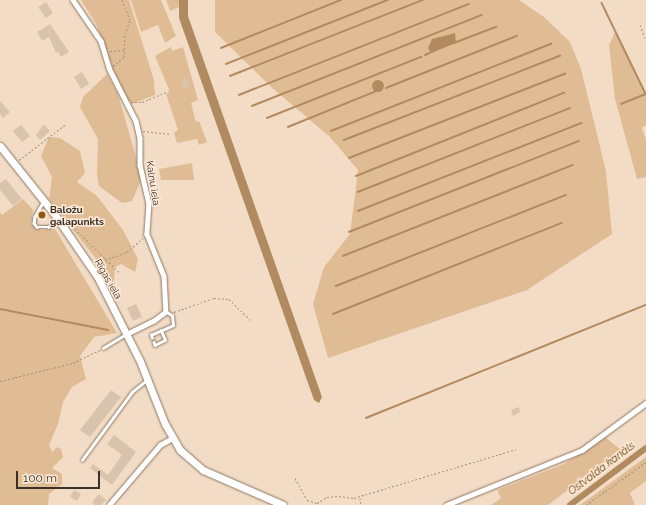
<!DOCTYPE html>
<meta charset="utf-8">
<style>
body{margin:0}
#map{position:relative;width:646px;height:505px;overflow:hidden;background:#f3dcc6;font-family:Raleway,sans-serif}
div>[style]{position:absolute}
.green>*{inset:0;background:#e0bc95}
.water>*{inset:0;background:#b28a5f}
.round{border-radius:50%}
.stream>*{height:1.5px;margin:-0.75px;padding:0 0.75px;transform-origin:0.75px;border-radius:0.75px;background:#b28a5f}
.canal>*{height:6px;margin:-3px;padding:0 3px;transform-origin:3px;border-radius:3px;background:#b28a5f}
.building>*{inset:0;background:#d8c3ad}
.path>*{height:1px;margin-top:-0.5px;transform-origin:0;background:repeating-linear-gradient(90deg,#a19180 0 2px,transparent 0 4px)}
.roads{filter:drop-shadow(0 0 1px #8c7864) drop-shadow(0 0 1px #8c7864)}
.lane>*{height:2.5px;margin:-1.25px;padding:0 1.25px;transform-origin:1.25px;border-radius:1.25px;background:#fff}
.street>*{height:4.5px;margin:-2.25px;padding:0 2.25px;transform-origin:2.25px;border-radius:2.25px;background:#fff}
.secondary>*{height:7px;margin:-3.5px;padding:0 3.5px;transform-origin:3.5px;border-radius:3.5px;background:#fff}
.dots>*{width:11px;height:11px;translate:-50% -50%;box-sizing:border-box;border:2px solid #fcead8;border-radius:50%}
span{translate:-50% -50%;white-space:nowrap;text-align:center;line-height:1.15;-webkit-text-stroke:3px #fcead8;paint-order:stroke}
.street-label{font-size:10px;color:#393128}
.poi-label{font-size:10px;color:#393128;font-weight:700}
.left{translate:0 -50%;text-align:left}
.water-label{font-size:11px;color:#633c03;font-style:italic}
.scale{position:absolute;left:16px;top:471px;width:84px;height:18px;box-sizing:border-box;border:2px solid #393128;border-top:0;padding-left:5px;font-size:12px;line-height:14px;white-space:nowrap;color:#393128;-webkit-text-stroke:3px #fcead8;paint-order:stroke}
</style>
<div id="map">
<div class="green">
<i style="clip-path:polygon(81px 0,129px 0,154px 80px,155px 95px,132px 104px,122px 92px,96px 24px)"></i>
<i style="clip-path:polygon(131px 0,161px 0,176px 36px,165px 43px,158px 25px,141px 32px)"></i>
<i style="clip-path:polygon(166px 0,182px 0,181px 6px,170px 11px)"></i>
<i style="clip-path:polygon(215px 0,519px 0,544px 17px,570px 42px,581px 69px,606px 171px,612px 234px,527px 290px,328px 358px,313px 304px,324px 267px,350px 234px,358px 170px,330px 137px,271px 87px,215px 32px)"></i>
<i style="clip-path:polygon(615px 32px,646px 94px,646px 125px,642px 128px,646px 140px,646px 177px,637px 179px,615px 99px,609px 45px)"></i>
<i style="clip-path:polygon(171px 47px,172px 51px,183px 47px,198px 100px,191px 103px,196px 122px,199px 121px,207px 142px,199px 145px,197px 139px,177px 143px,174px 133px,178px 130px,166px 94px,170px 92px,155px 56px)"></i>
<i style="clip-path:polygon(107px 74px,118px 94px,142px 178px,132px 201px,122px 203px,99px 186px,97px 175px,98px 139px,80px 107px,83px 97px)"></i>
<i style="clip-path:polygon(49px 137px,60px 138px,80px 151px,85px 173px,77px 182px,97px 196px,123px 230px,138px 259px,135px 272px,121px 264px,115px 267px,114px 281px,110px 286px,96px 259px,49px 199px,52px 177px,41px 156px)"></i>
<i style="clip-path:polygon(192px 163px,194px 180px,161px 180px,159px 169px)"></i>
<i style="clip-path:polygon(23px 199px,33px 210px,31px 224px,40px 230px,55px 229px,117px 333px,94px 337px,80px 356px,86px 379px,72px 387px,63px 402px,58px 424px,49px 445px,52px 452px,57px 447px,61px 449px,63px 457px,52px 468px,62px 474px,62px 484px,49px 494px,48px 505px,0 505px,0 212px,2px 215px)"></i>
<i style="clip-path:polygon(605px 437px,621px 450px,548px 505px,491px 505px,501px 498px,497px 490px,564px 464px)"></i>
<i style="clip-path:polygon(646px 457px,646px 481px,630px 493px,635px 505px,580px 505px)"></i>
</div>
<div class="water">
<i style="clip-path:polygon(179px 0,188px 0,188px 16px,322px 397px,319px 403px,314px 400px,179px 18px)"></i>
<i style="clip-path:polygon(455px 33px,456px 43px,431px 53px,428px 48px,432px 39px)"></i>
<i class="round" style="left:372px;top:80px;width:12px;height:12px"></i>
</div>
<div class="stream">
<i style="left:602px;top:3px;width:101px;rotate:64.2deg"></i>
<i style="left:454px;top:43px;width:45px;rotate:-20.9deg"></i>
<i style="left:221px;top:48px;width:129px;rotate:-21.8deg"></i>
<i style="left:425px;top:55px;width:10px;rotate:-24deg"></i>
<i style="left:226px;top:64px;width:174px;rotate:-21.6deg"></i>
<i style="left:230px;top:76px;width:207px;rotate:-21.5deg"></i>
<i style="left:386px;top:88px;width:141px;rotate:-21.7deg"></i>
<i style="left:239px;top:95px;width:247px;rotate:-21.6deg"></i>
<i style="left:621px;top:104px;width:27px;rotate:-22deg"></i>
<i style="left:252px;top:106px;width:247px;rotate:-21.6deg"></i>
<i style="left:267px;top:118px;width:166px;rotate:-21.6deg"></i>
<i style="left:288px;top:127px;width:98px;rotate:-22.1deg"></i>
<i style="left:331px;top:131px;width:237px;rotate:-21.6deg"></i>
<i style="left:344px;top:140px;width:232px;rotate:-21.3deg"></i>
<i style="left:349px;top:158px;width:232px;rotate:-21.3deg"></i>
<i style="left:356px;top:176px;width:224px;rotate:-21.8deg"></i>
<i style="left:358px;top:192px;width:228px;rotate:-21.6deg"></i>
<i style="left:358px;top:211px;width:240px;rotate:-21.5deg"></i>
<i style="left:349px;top:232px;width:247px;rotate:-21.6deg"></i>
<i style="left:343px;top:256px;width:247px;rotate:-21.6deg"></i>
<i style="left:336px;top:286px;width:247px;rotate:-21.6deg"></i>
<i style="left:0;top:309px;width:110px;rotate:11deg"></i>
<i style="left:333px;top:314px;width:246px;rotate:-21.7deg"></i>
<i style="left:366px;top:418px;width:302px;rotate:-22deg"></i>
</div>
<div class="canal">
<i style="left:570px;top:505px;width:95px;rotate:-36.9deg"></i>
</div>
<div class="building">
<i style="clip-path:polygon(46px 2px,53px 13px,46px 18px,38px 7px)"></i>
<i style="clip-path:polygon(50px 24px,69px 52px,61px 57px,58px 52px,56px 53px,49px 37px,42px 41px,37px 32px)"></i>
<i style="clip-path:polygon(82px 72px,89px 84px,81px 89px,74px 77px)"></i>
<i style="clip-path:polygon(186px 78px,190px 86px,184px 88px,181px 80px)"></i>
<i style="clip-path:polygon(0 101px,10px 112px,3px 118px,0 114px)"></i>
<i style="clip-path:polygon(44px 124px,50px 131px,40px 140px,36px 135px)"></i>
<i style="clip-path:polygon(21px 125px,30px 136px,22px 142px,13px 131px)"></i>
<i style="clip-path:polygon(6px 179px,22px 199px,13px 206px,0 190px,0 183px)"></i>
<i style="clip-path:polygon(136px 304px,142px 317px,133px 321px,127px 308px)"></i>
<i style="clip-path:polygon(111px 390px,121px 397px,90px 437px,80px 430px)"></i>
<i style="clip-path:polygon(519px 407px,520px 412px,513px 416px,511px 410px)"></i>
<i style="clip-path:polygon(114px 435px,136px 452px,112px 485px,90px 468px,93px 464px,108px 475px,122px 455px,107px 444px)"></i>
<i style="clip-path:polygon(74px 490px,81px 494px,77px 501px,70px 497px)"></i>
<i style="clip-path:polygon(99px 494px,106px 500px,101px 505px,95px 505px,92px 502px)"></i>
</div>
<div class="path">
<i style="left:640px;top:25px;width:16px;rotate:68deg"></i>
<i style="left:110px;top:51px;width:14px;rotate:-4deg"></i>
<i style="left:113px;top:66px;width:14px;rotate:-39deg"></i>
<i style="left:124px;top:57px;width:23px;rotate:-88deg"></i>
<i style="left:125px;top:34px;width:15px;rotate:-70deg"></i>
<i style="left:130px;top:20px;width:22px;rotate:-112deg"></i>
<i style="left:131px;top:102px;width:11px"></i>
<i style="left:142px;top:102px;width:29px;rotate:-22deg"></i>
<i style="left:143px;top:131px;width:28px;rotate:6deg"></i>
<i style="left:19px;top:160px;width:59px;rotate:-37.5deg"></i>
<i style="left:69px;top:223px;width:71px;rotate:44.4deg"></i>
<i style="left:105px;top:260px;width:23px;rotate:-20deg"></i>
<i style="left:127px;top:252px;width:21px;rotate:-41deg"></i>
<i style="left:174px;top:312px;width:42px;rotate:-19.3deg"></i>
<i style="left:214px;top:298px;width:15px;rotate:4deg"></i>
<i style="left:229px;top:299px;width:30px;rotate:45deg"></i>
<i style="left:0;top:381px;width:75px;rotate:-13.9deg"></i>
<i style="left:73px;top:363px;width:30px;rotate:-26deg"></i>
<i style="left:295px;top:478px;width:25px;rotate:61deg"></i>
<i style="left:307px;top:500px;width:10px;rotate:17deg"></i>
<i style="left:317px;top:503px;width:12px;rotate:-31deg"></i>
<i style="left:327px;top:497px;width:12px;rotate:-5deg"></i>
<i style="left:339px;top:496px;width:15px;rotate:8deg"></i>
<i style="left:354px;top:498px;width:169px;rotate:-16.8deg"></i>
<i style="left:360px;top:498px;width:7px;rotate:82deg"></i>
<i style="left:586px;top:505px;width:74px;rotate:-35.6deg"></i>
</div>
<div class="roads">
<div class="lane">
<i style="left:43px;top:203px;width:16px;rotate:120deg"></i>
<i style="left:35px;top:217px;width:6px;rotate:99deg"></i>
<i style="left:34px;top:223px;width:5px;rotate:53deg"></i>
<i style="left:37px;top:227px;width:11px"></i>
<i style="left:48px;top:227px;width:6px;rotate:-31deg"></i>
<i style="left:53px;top:224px;width:7px;rotate:-82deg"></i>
<i style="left:152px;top:338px;width:3px;rotate:-108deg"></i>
<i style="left:151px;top:335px;width:24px;rotate:-24deg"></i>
<i style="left:173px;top:325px;width:9px;rotate:-96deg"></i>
<i style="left:172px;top:316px;width:7px;rotate:-146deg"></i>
<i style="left:154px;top:342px;width:3px;rotate:72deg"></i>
<i style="left:155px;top:345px;width:11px;rotate:-27deg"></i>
<i style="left:165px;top:340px;width:10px;rotate:-114deg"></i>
<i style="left:103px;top:348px;width:26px;rotate:-31deg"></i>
<i style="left:82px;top:460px;width:84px;rotate:-53.7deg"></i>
<i style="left:132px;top:392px;width:19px;rotate:-39deg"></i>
</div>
<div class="street">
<i style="left:73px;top:0;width:50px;rotate:55.7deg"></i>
<i style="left:101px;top:41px;width:28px;rotate:73deg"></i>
<i style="left:109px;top:68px;width:59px;rotate:63deg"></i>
<i style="left:136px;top:121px;width:17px;rotate:77deg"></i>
<i style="left:140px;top:138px;width:27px;rotate:90deg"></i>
<i style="left:140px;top:165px;width:39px;rotate:77deg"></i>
<i style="left:149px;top:203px;width:31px;rotate:94deg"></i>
<i style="left:147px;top:234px;width:45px;rotate:68deg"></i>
<i style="left:164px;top:276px;width:36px;rotate:87deg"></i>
<i style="left:166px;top:312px;width:15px;rotate:143deg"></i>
<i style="left:154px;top:321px;width:30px;rotate:154deg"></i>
<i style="left:109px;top:505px;width:79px;rotate:-49.6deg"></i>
<i style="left:160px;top:445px;width:14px;rotate:-30deg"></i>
<i style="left:446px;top:505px;width:147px;rotate:-22deg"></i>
<i style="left:582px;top:450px;width:79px;rotate:-36.3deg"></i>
</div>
<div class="secondary">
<i style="left:0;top:146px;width:88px;rotate:51.4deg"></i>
<i style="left:55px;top:215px;width:74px;rotate:55.5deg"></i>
<i style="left:97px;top:276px;width:95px;rotate:63.2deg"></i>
<i style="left:140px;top:361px;width:68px;rotate:68.4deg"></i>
<i style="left:165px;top:424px;width:30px;rotate:60deg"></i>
<i style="left:180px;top:450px;width:30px;rotate:41deg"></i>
<i style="left:203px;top:470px;width:87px;rotate:23.6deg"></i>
</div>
</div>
<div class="dots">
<i style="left:42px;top:215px;background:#8f5a0e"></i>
</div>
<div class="street-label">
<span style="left:153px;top:183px;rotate:81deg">Kalnu iela</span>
<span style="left:108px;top:279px;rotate:60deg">Rīgas iela</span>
</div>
<div class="poi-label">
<span class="left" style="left:50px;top:215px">Baložu<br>galapunkts</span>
</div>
<div class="water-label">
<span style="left:602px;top:469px;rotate:-37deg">Ostvalda kanāls</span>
</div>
<div class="scale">100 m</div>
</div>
